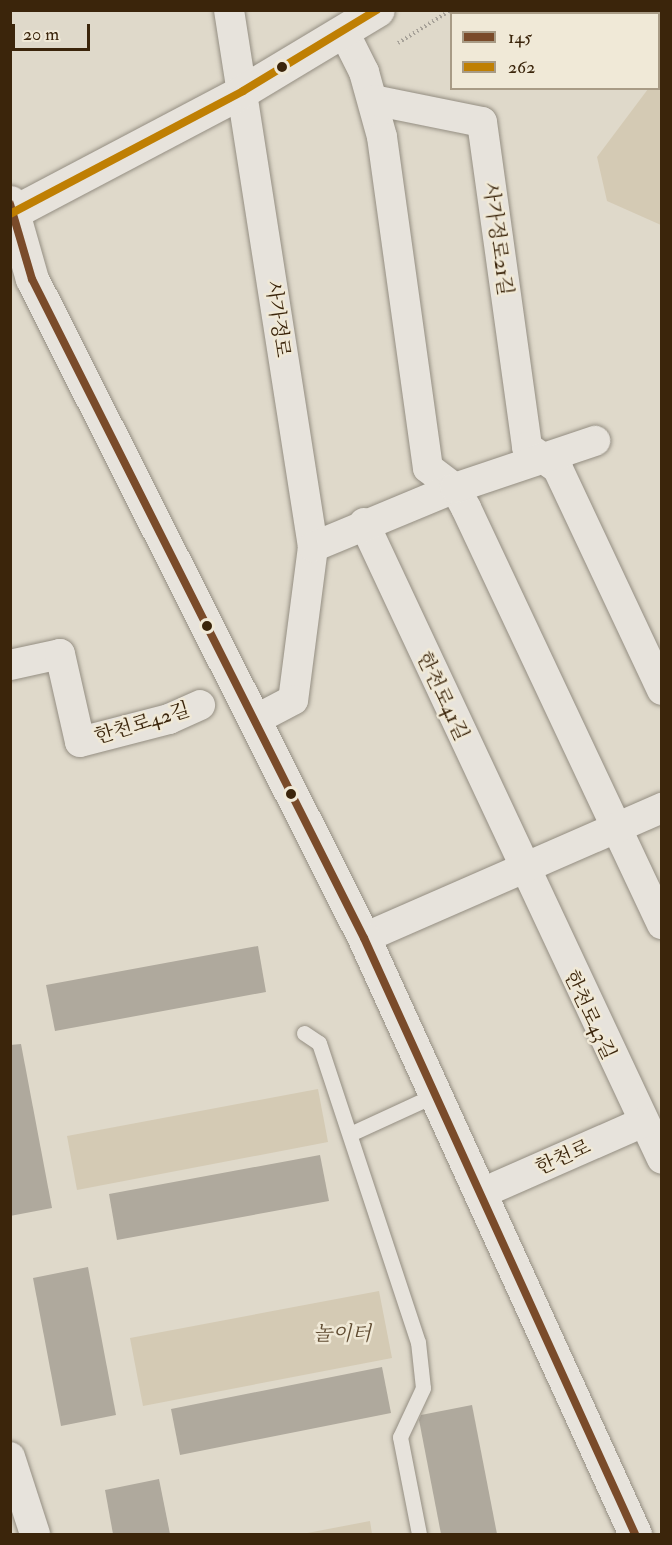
<!DOCTYPE html>
<meta charset="utf-8">
<style>
body{margin:0}
#map{position:relative;width:672px;height:1545px;overflow:hidden;background:#dfd9ca;font-family:"IM FELL Double Pica","Noto Serif KR",serif}
div>[style]{position:absolute}
.green>*{inset:0;background:#d4cab4}
.building>*{inset:0;background:#afa99d}
.path>*{height:4px;margin-top:-2px;transform-origin:0;background:repeating-linear-gradient(90deg,#a7a299 0 1.5px,transparent 0 4.5px)}
.roads{filter:drop-shadow(0 0 2px #948e82) drop-shadow(0 0 2px #948e82)}
.lane>*{height:15px;margin:-7.5px;padding:0 7.5px;transform-origin:7.5px;border-radius:7.5px;background:#e7e3dc}
.street>*{height:30px;margin:-15px;padding:0 15px;transform-origin:15px;border-radius:15px;background:#e7e3dc}
.secondary>*{height:33px;margin:-16.5px;padding:0 16.5px;transform-origin:16.5px;border-radius:16.5px;background:#e7e3dc}
.bus-1>*{height:8px;margin:-4px;padding:0 4px;transform-origin:4px;border-radius:4px;background:#7a4b2a}
.bus-2>*{height:8px;margin:-4px;padding:0 4px;transform-origin:4px;border-radius:4px;background:#bf7f03}
.dots>*{width:16px;height:16px;translate:-50% -50%;box-sizing:border-box;border:3px solid #f0e9d7;border-radius:50%}
span{translate:-50% -50%;white-space:nowrap;text-align:center;line-height:1.15;-webkit-text-stroke:5px #f0e9d7;paint-order:stroke}
.street-label{font-size:20px;color:#3b250b}
.park-label{font-size:20px;color:#5f4b31;font-style:italic}
.frame{position:absolute;inset:0;border:12px solid #3b250b;pointer-events:none}
.legend{position:absolute;left:450px;top:12px;width:210px;height:78px;box-sizing:border-box;background:#f0e9d7;border:2px solid #a89b85;margin:0;padding:8px 10px;list-style:none;font-size:18px;color:#3b250b}
.legend li{display:flex;align-items:center;gap:12px;height:30px}
.legend b{width:30px;border:2px solid #a89b85}
.scale{position:absolute;left:12px;top:24px;width:78px;height:27px;box-sizing:border-box;border:3px solid #3b250b;border-top:0;padding-left:8px;font-size:18px;line-height:21px;white-space:nowrap;color:#3b250b;-webkit-text-stroke:4px #f0e9d7;paint-order:stroke}
</style>
<div id="map">
<div class="green">
<i style="clip-path:polygon(661px 70px,661px 225px,607px 201px,597px 157px,648px 89px,658px 88px)"></i>
<i style="clip-path:polygon(318px 1089px,328px 1142px,77px 1190px,67px 1136px)"></i>
<i style="clip-path:polygon(379px 1291px,392px 1358px,143px 1406px,130px 1338px)"></i>
<i style="clip-path:polygon(370px 1521px,372px 1534px,302px 1534px)"></i>
</div>
<div class="building">
<i style="clip-path:polygon(258px 946px,266px 992px,55px 1031px,46px 985px)"></i>
<i style="clip-path:polygon(21px 1044px,52px 1208px,10px 1216px,10px 1045px)"></i>
<i style="clip-path:polygon(320px 1155px,329px 1201px,117px 1240px,109px 1194px)"></i>
<i style="clip-path:polygon(88px 1267px,116px 1415px,61px 1426px,33px 1278px)"></i>
<i style="clip-path:polygon(382px 1367px,391px 1413px,180px 1455px,171px 1409px)"></i>
<i style="clip-path:polygon(472px 1405px,497px 1534px,441px 1534px,419px 1420px,421px 1415px)"></i>
<i style="clip-path:polygon(159px 1479px,170px 1534px,113px 1534px,105px 1490px)"></i>
</div>
<div class="path">
<i style="left:398px;top:43px;width:62px;rotate:-31.9deg"></i>
</div>
<div class="roads">
<div class="lane">
<i style="left:304px;top:1033px;width:18px;rotate:34deg"></i>
<i style="left:319px;top:1043px;width:315px;rotate:71.7deg"></i>
<i style="left:418px;top:1342px;width:46px;rotate:83.8deg"></i>
<i style="left:423px;top:1388px;width:54px;rotate:115.1deg"></i>
<i style="left:400px;top:1437px;width:99px;rotate:78.9deg"></i>
<i style="left:350px;top:1134px;width:96px;rotate:-24.7deg"></i>
</div>
<div class="street">
<i style="left:229px;top:10px;width:544px;rotate:81.11deg"></i>
<i style="left:313px;top:547px;width:154px;rotate:97.4deg"></i>
<i style="left:293px;top:700px;width:43px;rotate:152.2deg"></i>
<i style="left:344px;top:32px;width:45px;rotate:63.4deg"></i>
<i style="left:364px;top:72px;width:67px;rotate:74.5deg"></i>
<i style="left:382px;top:137px;width:334px;rotate:82.1deg"></i>
<i style="left:428px;top:468px;width:34px;rotate:37deg"></i>
<i style="left:455px;top:488px;width:23px;rotate:61deg"></i>
<i style="left:466px;top:508px;width:460px;rotate:64.8deg"></i>
<i style="left:373px;top:100px;width:111px;rotate:11.4deg"></i>
<i style="left:482px;top:122px;width:328px;rotate:82.1deg"></i>
<i style="left:527px;top:447px;width:38px;rotate:35deg"></i>
<i style="left:558px;top:469px;width:244px;rotate:64.8deg"></i>
<i style="left:364px;top:523px;width:702px;rotate:64.89deg"></i>
<i style="left:313px;top:547px;width:154px;rotate:-22.6deg"></i>
<i style="left:455px;top:488px;width:148px;rotate:-18.6deg"></i>
<i style="left:10px;top:665px;width:51px;rotate:-12.4deg"></i>
<i style="left:60px;top:654px;width:90px;rotate:77.2deg"></i>
<i style="left:80px;top:742px;width:92px;rotate:-14.5deg"></i>
<i style="left:169px;top:719px;width:34px;rotate:-24deg"></i>
<i style="left:364px;top:938px;width:325px;rotate:-23.6deg"></i>
<i style="left:482px;top:1193px;width:177px;rotate:-23.7deg"></i>
<i style="left:10px;top:1457px;width:81px;rotate:72deg"></i>
</div>
<div class="secondary">
<i style="left:10px;top:202px;width:80px;rotate:74.1deg"></i>
<i style="left:32px;top:279px;width:738px;rotate:63.26deg"></i>
<i style="left:364px;top:938px;width:655px;rotate:65.55deg"></i>
<i style="left:10px;top:214px;width:263px;rotate:-27.8deg"></i>
<i style="left:243px;top:91px;width:157px;rotate:-31deg"></i>
</div>
</div>
<div class="bus-1">
<i style="left:10px;top:204px;width:78px;rotate:73.7deg"></i>
<i style="left:32px;top:279px;width:738px;rotate:63.26deg"></i>
<i style="left:364px;top:938px;width:655px;rotate:65.55deg"></i>
</div>
<div class="bus-2">
<i style="left:10px;top:214px;width:263px;rotate:-27.8deg"></i>
<i style="left:243px;top:91px;width:157px;rotate:-31.2deg"></i>
</div>
<div class="dots">
<i style="left:282px;top:67px;background:#3b250b"></i>
<i style="left:207px;top:626px;background:#3b250b"></i>
<i style="left:291px;top:794px;background:#3b250b"></i>
</div>
<div class="street-label">
<span style="left:498px;top:239px;rotate:82deg">사가정로21길</span>
<span style="left:278px;top:319px;rotate:82deg">사가정로</span>
<span style="left:443px;top:696px;rotate:65deg">한천로41길</span>
<span style="left:142px;top:723px;rotate:-17deg">한천로42길</span>
<span style="left:590px;top:1015px;rotate:65deg">한천로43길</span>
<span style="left:563px;top:1157px;rotate:-24deg">한천로</span>
</div>
<div class="park-label">
<span style="left:342px;top:1333px">놀이터</span>
</div>
<div class="frame"></div>
<ul class="legend">
<li><b style="height:8px;background:#7a4b2a"></b>145</li>
<li><b style="height:8px;background:#bf7f03"></b>262</li>
</ul>
<div class="scale">20 m</div>
</div>
